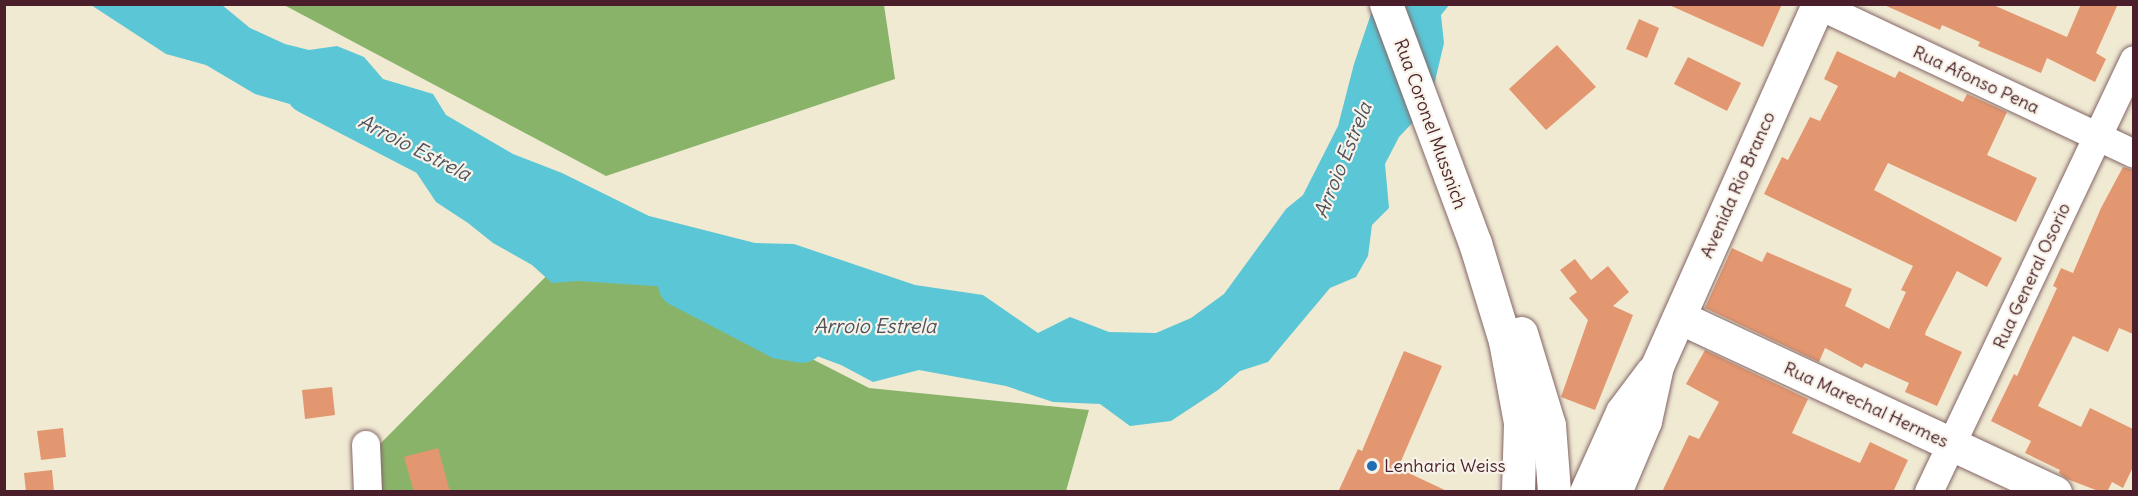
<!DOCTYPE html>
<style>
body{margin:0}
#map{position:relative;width:2138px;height:496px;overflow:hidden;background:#f0ead3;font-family:Delius,sans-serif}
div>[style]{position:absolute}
.forest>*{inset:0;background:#8ab36a}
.water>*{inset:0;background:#5bc6d5}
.river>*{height:45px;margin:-22.5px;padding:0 22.5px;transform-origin:22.5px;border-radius:22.5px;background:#5bc6d5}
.building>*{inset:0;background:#e39770}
.roads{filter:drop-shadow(0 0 2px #846666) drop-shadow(0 0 2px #846666)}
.minor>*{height:28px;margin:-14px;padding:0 14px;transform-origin:14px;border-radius:14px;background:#fff}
.tertiary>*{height:33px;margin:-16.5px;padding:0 16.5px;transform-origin:16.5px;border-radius:16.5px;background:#fff}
.secondary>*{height:33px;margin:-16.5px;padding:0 16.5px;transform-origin:16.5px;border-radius:16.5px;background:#fff}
.dots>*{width:16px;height:16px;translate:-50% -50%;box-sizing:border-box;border:3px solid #f7f3e8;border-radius:50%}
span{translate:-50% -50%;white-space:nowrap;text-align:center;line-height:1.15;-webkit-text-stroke:4.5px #f7f3e8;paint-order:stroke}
.street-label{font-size:18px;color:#4a1f2b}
.poi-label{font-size:18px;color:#4a1f2b}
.left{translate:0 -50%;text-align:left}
.water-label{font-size:20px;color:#4f515e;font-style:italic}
.frame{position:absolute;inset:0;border:6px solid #4a1f2b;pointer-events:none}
</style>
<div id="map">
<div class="forest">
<i style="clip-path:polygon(284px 5px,884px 5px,895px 79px,606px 176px)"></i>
<i style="clip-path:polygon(581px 241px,869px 388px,1089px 410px,1066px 491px,378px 491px,375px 449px)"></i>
</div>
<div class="water">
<i style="clip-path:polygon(91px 5px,222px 5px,250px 28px,285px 44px,309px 50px,337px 46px,364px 57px,383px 79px,433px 94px,446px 115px,513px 154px,562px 173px,649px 216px,755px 243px,794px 244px,915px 285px,983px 295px,1038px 333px,1070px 317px,1109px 332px,1156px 333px,1191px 318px,1224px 294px,1286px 209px,1303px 195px,1338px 126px,1354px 64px,1374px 5px,1449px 5px,1441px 15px,1444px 43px,1432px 94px,1416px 119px,1399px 137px,1385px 164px,1389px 208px,1372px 225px,1368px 256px,1356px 277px,1330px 288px,1268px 362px,1240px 371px,1218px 390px,1171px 421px,1130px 426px,1100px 404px,1053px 402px,1006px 386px,919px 370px,873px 382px,841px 365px,779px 342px,742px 315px,669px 287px,578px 281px,552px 283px,532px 265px,493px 243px,468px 223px,436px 202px,398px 145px,373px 119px,342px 119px,255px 94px,206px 65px,166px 54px)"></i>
</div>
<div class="river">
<i style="left:308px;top:91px;width:150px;rotate:27.4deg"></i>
<i style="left:680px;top:284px;width:113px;rotate:27.5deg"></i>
<i style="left:780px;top:336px;width:22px;rotate:10deg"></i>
</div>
<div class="building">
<i style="clip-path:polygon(1667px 4px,1782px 4px,1763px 47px)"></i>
<i style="clip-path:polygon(1882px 4px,1991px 4px,2067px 37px,2081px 4px,2118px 4px,2096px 53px,2106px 59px,2095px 82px,2047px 58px,2041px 73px,1978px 46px,1980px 42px,1942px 25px,1940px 30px)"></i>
<i style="clip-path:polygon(1639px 19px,1659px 28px,1647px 58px,1626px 49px)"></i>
<i style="clip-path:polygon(1557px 45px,1596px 87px,1546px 130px,1509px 89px)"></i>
<i style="clip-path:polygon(1837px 51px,1895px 78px,1899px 71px,1963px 102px,1967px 94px,2007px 112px,1987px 155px,2037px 178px,2016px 222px,1888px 163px,1874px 190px,2002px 258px,1987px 287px,1957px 271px,1926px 331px,1925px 335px,1962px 352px,1937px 406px,1905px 392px,1909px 383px,1865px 363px,1862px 368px,1825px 348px,1819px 362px,1705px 308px,1732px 248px,1762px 262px,1767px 252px,1852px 289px,1845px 306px,1889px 329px,1906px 292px,1901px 290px,1913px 266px,1764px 194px,1782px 157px,1788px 160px,1810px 117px,1820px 121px,1838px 86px,1824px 79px)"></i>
<i style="clip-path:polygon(1688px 57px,1741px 83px,1727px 111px,1674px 84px)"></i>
<i style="clip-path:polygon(2123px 167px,2133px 170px,2133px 334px,2119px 328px,2108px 352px,2073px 336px,2038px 406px,2081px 427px,2090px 408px,2133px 429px,2133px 467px,2123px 488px,2112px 482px,2107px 492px,2101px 492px,2067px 479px,2059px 473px,2060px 470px,2025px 453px,2031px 441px,1991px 421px,2014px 374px,2017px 376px,2057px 288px,2053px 286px,2061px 268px,2073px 273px,2101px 208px)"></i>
<i style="clip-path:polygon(1575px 259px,1591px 280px,1608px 266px,1629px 292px,1613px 306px,1633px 315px,1595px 410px,1561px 397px,1588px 320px,1569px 298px,1577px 292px,1560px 270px)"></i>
<i style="clip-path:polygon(1705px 350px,1808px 399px,1792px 433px,1860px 463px,1870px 442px,1908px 460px,1893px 492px,1662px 492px,1689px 435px,1699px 439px,1719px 402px,1686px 384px)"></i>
<i style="clip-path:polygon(1404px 351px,1442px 366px,1398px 468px,1449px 492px,1338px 492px,1358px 449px,1362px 451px)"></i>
<i style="clip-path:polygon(332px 387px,335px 415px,305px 419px,302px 390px)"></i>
<i style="clip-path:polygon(63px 428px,66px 457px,41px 460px,37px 431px)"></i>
<i style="clip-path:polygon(438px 448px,450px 492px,414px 492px,404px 457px)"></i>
<i style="clip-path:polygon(52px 470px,54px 492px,26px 492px,24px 473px)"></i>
</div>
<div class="roads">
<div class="minor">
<i style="left:1818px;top:5px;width:349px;rotate:25.2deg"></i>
<i style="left:366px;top:445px;width:47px;rotate:87.6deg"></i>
<i style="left:1929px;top:492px;width:478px;rotate:-64.6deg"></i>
</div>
<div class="tertiary">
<i style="left:1679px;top:317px;width:415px;rotate:25deg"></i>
<i style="left:1586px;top:492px;width:88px;rotate:-65.8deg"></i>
<i style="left:1622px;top:412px;width:50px;rotate:-53.1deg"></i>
<i style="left:1615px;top:492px;width:77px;rotate:-67.1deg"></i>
<i style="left:1645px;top:421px;width:56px;rotate:-77.7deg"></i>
<i style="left:1657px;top:366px;width:396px;rotate:-66deg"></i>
</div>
<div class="secondary">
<i style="left:1386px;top:4px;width:255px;rotate:69.6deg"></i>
<i style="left:1475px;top:243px;width:102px;rotate:73deg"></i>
<i style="left:1505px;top:341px;width:83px;rotate:79.6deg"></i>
<i style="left:1520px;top:423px;width:69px;rotate:91.7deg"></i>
<i style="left:1521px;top:333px;width:96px;rotate:73.1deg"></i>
<i style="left:1549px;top:425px;width:67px;rotate:85.7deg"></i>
</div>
</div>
<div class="dots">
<i style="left:1372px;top:466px;background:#1f6fb2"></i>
</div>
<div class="street-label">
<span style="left:1976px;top:80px;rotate:25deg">Rua Afonso Pena</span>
<span style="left:1430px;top:124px;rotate:70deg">Rua Coronel Mussnich</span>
<span style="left:1738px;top:185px;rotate:-66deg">Avenida Rio Branco</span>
<span style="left:2032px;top:276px;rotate:-65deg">Rua General Osorio</span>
<span style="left:1866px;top:405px;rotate:25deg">Rua Marechal Hermes</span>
</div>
<div class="poi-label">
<span class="left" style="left:1384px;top:466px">Lenharia Weiss</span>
</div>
<div class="water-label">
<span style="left:415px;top:147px;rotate:27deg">Arroio Estrela</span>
<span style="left:1342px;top:160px;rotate:-68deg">Arroio Estrela</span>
<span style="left:875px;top:325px">Arroio Estrela</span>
</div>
<div class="frame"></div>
</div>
